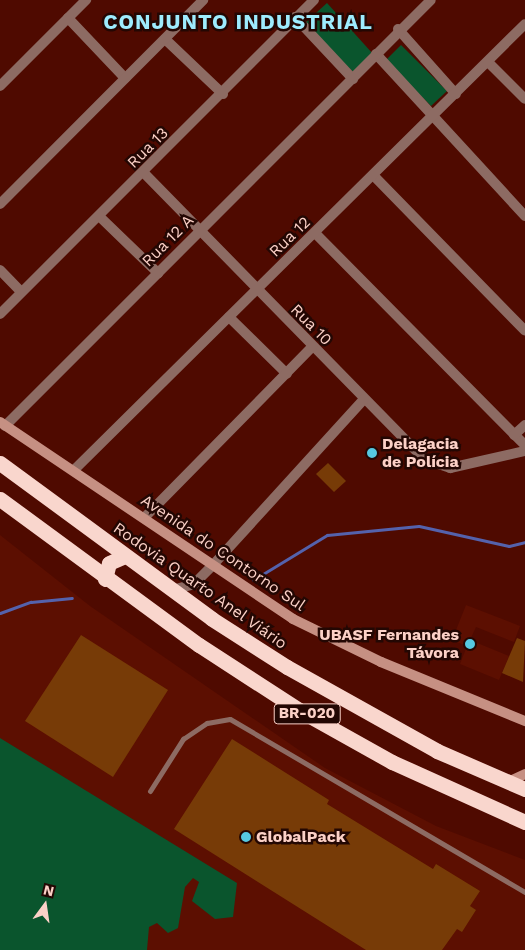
<!DOCTYPE html>
<meta charset="utf-8">
<style>
body{margin:0}
#map{position:relative;width:525px;height:950px;overflow:hidden;background:#4f0a00;font-family:"Work Sans",sans-serif}
div>[style]{position:absolute}
.built>*{inset:0;background:#5c0f01}
.green>*{inset:0;background:#0a552d}
.stream>*{height:3px;margin:-1.5px;padding:0 1.5px;transform-origin:1.5px;border-radius:1.5px;background:#5462ac}
.building>*{inset:0;background:#773b07}
.lane>*{height:5px;margin:-2.5px;padding:0 2.5px;transform-origin:2.5px;border-radius:2.5px;background:#8d6b63}
.street>*{height:10px;margin:-5px;padding:0 5px;transform-origin:5px;border-radius:5px;background:#8d6b63}
.secondary>*{height:10px;margin:-5px;padding:0 5px;transform-origin:5px;border-radius:5px;background:#c69083}
.highway>*{height:15px;margin:-7.5px;padding:0 7.5px;transform-origin:7.5px;border-radius:7.5px;background:#f9d6cd}
.dots>*{width:14px;height:14px;translate:-50% -50%;box-sizing:border-box;border:2px solid #230703;border-radius:50%}
span{translate:-50% -50%;white-space:nowrap;text-align:center;line-height:1.15;-webkit-text-stroke:5px #230703;paint-order:stroke}
.shield-label span{padding:1px 4px;background:#230703;border:1px solid;border-radius:4px;-webkit-text-stroke-width:0}
.shield-label{font-size:15px;color:#fcd1c7;font-weight:700}
.street-label{font-size:16px;color:#fcd1c7}
.poi-label{font-size:16px;color:#fcd1c7;font-weight:700}
.left{translate:0 -50%;text-align:left}
.right{translate:-100% -50%;text-align:right}
.district-label{font-size:21px;color:#9eecfe;font-weight:700;letter-spacing:1px}
.north{position:absolute;left:20px;top:880px;width:50px;height:50px;-webkit-text-stroke:4px #230703;paint-order:stroke;rotate:14deg;font-size:14px;font-weight:700;line-height:20px;text-align:center;color:#fcd1c7}
.north::after{content:'';display:block;margin:auto;width:18px;height:22px;background:#fcd1c7;clip-path:polygon(50% 0,100% 100%,50% 72%,0 100%)}
</style>
<div id="map">
<div class="built">
<i style="clip-path:polygon(0 535px,90px 606px,325px 768px,436px 826px,525px 860px,525px 950px,0 950px)"></i>
<i style="clip-path:polygon(466px 605px,520px 626px,514px 642px,476px 627px,470px 640px,509px 656px,499px 680px,460px 664px,467px 646px,452px 640px)"></i>
</div>
<div class="green">
<i style="clip-path:polygon(327px 3px,373px 54px,354px 73px,305px 23px)"></i>
<i style="clip-path:polygon(401px 45px,447px 91px,431px 106px,386px 60px)"></i>
<i style="clip-path:polygon(0 738px,237px 883px,233px 917px,215px 919px,192px 901px,199px 882px,193px 878px,185px 887px,178px 928px,168px 933px,157px 923px,149px 927px,147px 950px,0 950px)"></i>
</div>
<div class="stream">
<i style="left:253px;top:580px;width:87px;rotate:-31.3deg"></i>
<i style="left:327px;top:535px;width:92px;rotate:-5.6deg"></i>
<i style="left:419px;top:526px;width:92px;rotate:12.5deg"></i>
<i style="left:509px;top:546px;width:16px;rotate:-14deg"></i>
<i style="left:0;top:613px;width:33px;rotate:-20deg"></i>
<i style="left:31px;top:602px;width:41px;rotate:-5.6deg"></i>
</div>
<div class="building">
<i style="clip-path:polygon(328px 463px,346px 481px,334px 492px,316px 474px)"></i>
<i style="clip-path:polygon(81px 635px,168px 690px,113px 777px,25px 721px)"></i>
<i style="clip-path:polygon(517px 638px,525px 641px,523px 682px,502px 673px)"></i>
<i style="clip-path:polygon(232px 739px,329px 800px,327px 804px,433px 869px,436px 864px,480px 891px,470px 906px,476px 910px,462px 932px,457px 929px,442px 950px,366px 950px,174px 829px)"></i>
</div>
<div class="lane">
<i style="left:150px;top:791px;width:62px;rotate:-57.6deg"></i>
<i style="left:183px;top:739px;width:29px;rotate:-34deg"></i>
<i style="left:207px;top:723px;width:23px;rotate:-10deg"></i>
<i style="left:230px;top:719px;width:342px;rotate:30.4deg"></i>
</div>
<div class="street">
<i style="left:295px;top:17px;width:85px;rotate:46.9deg"></i>
<i style="left:68px;top:18px;width:83px;rotate:46.5deg"></i>
<i style="left:398px;top:29px;width:87px;rotate:48.3deg"></i>
<i style="left:165px;top:39px;width:80px;rotate:43.5deg"></i>
<i style="left:376px;top:54px;width:220px;rotate:47.4deg"></i>
<i style="left:488px;top:62px;width:52px;rotate:45deg"></i>
<i style="left:0;top:86px;width:122px;rotate:-45deg"></i>
<i style="left:144px;top:173px;width:400px;rotate:45.6deg"></i>
<i style="left:424px;top:459px;width:28px;rotate:19deg"></i>
<i style="left:450px;top:468px;width:77px;rotate:-12.8deg"></i>
<i style="left:374px;top:176px;width:216px;rotate:45.7deg"></i>
<i style="left:0;top:204px;width:288px;rotate:-45.1deg"></i>
<i style="left:100px;top:217px;width:81px;rotate:44deg"></i>
<i style="left:315px;top:233px;width:298px;rotate:45.3deg"></i>
<i style="left:0;top:270px;width:30px;rotate:46deg"></i>
<i style="left:0;top:314px;width:444px;rotate:-45deg"></i>
<i style="left:229px;top:317px;width:81px;rotate:44.5deg"></i>
<i style="left:5px;top:426px;width:602px;rotate:-45deg"></i>
<i style="left:514px;top:435px;width:15px;rotate:-42deg"></i>
<i style="left:74px;top:470px;width:634px;rotate:-44.68deg"></i>
<i style="left:144px;top:518px;width:240px;rotate:-45.5deg"></i>
<i style="left:172px;top:590px;width:23px;rotate:-15deg"></i>
<i style="left:194px;top:584px;width:27px;rotate:-45deg"></i>
<i style="left:213px;top:565px;width:224px;rotate:-47.7deg"></i>
</div>
<div class="secondary">
<i style="left:0;top:422px;width:353px;rotate:33.9deg"></i>
<i style="left:293px;top:619px;width:98px;rotate:26deg"></i>
<i style="left:381px;top:662px;width:156px;rotate:22.3deg"></i>
<i style="left:508px;top:782px;width:19px;rotate:-25deg"></i>
</div>
<div class="highway">
<i style="left:0;top:463px;width:263px;rotate:36.3deg"></i>
<i style="left:212px;top:619px;width:89px;rotate:32.6deg"></i>
<i style="left:287px;top:667px;width:172px;rotate:29.2deg"></i>
<i style="left:437px;top:751px;width:96px;rotate:23.4deg"></i>
<i style="left:0;top:499px;width:247px;rotate:36.3deg"></i>
<i style="left:199px;top:645px;width:119px;rotate:33deg"></i>
<i style="left:299px;top:710px;width:107px;rotate:29.2deg"></i>
<i style="left:392px;top:762px;width:146px;rotate:24.3deg"></i>
<i style="left:105px;top:579px;width:16px;rotate:-76deg"></i>
<i style="left:109px;top:563px;width:17px;rotate:-24deg"></i>
</div>
<div class="dots">
<i style="left:372px;top:453px;background:#56c9e1"></i>
<i style="left:470px;top:644px;background:#56c9e1"></i>
<i style="left:246px;top:837px;background:#56c9e1"></i>
</div>
<div class="shield-label">
<span style="left:307px;top:714px">BR-020</span>
</div>
<div class="street-label">
<span style="left:148px;top:148px;rotate:-45deg">Rua 13</span>
<span style="left:290px;top:237px;rotate:-44deg">Rua 12</span>
<span style="left:168px;top:241px;rotate:-45deg">Rua 12 A</span>
<span style="left:311px;top:325px;rotate:45deg">Rua 10</span>
<span style="left:223px;top:553px;rotate:34deg">Avenida do Contorno Sul</span>
<span style="left:200px;top:586px;rotate:35deg">Rodovia Quarto Anel Viário</span>
</div>
<div class="poi-label">
<span class="left" style="left:382px;top:453px">Delagacia<br>de Polícia</span>
<span class="right" style="left:459px;top:644px">UBASF Fernandes<br>Távora</span>
<span class="left" style="left:256px;top:837px">GlobalPack</span>
</div>
<div class="district-label">
<span style="left:238px;top:22px">CONJUNTO INDUSTRIAL</span>
</div>
<div class="north">N</div>
</div>
